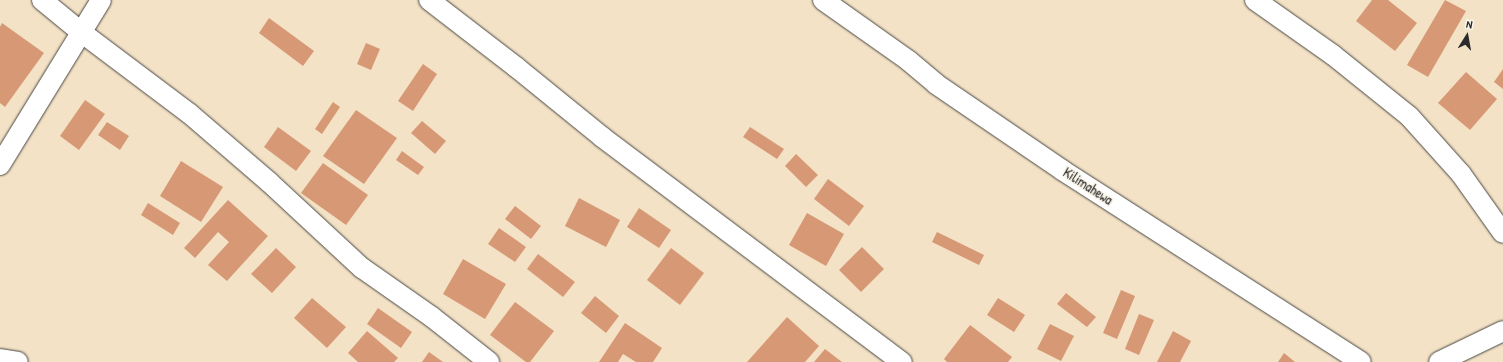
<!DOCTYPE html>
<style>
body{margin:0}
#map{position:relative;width:1503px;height:362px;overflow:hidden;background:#f3e2c6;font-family:"Patrick Hand",sans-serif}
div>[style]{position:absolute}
.building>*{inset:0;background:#d79975}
.roads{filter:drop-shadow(0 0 1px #494642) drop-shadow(0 0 1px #494642)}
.street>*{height:20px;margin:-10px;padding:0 10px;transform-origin:10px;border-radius:10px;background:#fff}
span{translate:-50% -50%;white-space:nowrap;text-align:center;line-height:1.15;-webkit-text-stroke:3.5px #fbf7ec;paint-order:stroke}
.street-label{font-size:14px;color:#2b2b2b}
.north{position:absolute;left:1447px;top:16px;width:40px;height:40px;-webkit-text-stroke:3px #fbf7ec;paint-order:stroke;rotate:11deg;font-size:11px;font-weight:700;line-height:16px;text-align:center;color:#2b2b2b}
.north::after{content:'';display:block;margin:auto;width:14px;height:18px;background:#2b2b2b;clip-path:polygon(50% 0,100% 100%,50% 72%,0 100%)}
</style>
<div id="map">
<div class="building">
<i style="clip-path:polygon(1372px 0,1388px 0,1417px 23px,1395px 51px,1356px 21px)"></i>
<i style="clip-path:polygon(1445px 0,1466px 11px,1428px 77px,1407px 65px)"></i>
<i style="clip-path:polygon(269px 18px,314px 51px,303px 66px,259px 33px)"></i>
<i style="clip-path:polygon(2px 23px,44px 53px,5px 107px,0 103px,0 27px)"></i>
<i style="clip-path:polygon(366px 43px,380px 49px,371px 70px,357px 64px)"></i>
<i style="clip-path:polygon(423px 64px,437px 74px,413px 111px,398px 101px)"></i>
<i style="clip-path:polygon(1503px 69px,1503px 89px,1494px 82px)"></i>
<i style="clip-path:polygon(1466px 72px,1497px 99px,1470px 130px,1438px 103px)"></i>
<i style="clip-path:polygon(85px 100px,105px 114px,79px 150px,60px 136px)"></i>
<i style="clip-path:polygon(333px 102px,340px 107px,322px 134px,315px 129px)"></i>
<i style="clip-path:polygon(356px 110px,397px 138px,364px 184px,323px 156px)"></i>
<i style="clip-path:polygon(422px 121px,446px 141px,435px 154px,411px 133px)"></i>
<i style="clip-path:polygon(107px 122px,129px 136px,120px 150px,98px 135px)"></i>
<i style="clip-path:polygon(278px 127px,311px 151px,296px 171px,264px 147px)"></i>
<i style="clip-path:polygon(750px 127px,784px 149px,777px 159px,743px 137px)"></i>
<i style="clip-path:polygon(402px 151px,424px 167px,418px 175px,396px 160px)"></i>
<i style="clip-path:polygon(796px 154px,818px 175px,806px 187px,785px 166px)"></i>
<i style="clip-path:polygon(181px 161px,223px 187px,201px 222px,160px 196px)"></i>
<i style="clip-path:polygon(323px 163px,368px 195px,346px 225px,301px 193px)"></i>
<i style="clip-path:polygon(828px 179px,864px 206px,849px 226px,814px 199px)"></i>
<i style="clip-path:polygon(579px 198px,620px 220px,606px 247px,565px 226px)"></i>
<i style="clip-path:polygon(228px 200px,268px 236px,227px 281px,208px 265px,229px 242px,218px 232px,195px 258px,184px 248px)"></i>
<i style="clip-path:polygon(148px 203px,180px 223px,173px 235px,141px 215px)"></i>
<i style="clip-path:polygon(515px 206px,541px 226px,531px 239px,505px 219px)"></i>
<i style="clip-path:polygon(639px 208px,671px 230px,659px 248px,627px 227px)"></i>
<i style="clip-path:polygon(807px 213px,844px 234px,826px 266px,789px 245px)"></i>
<i style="clip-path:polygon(499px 228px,526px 247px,515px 262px,488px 244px)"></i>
<i style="clip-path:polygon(937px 232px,984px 255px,979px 265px,932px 242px)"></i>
<i style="clip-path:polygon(862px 247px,884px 269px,861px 292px,839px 270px)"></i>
<i style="clip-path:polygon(276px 248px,296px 267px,272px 293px,251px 274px)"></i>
<i style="clip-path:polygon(671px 248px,704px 273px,680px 305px,647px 280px)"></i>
<i style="clip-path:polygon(538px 254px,575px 282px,563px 297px,527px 269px)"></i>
<i style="clip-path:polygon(463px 259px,506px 284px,485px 319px,443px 294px)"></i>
<i style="clip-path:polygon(1121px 290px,1135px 296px,1117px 339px,1103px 333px)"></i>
<i style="clip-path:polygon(1066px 293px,1096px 317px,1087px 327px,1057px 304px)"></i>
<i style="clip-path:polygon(595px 296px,619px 316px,606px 333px,581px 313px)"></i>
<i style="clip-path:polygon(312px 298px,346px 327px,327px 348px,294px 318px)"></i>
<i style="clip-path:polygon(998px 298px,1025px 315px,1014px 332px,987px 315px)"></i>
<i style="clip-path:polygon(515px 302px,554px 331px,530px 362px,526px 362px,490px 335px)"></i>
<i style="clip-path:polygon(378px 308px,412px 332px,401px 348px,367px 324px)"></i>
<i style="clip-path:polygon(1139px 314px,1154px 320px,1139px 355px,1125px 349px)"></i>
<i style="clip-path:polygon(787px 317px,819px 346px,805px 362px,747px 362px)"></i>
<i style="clip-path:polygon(625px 323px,662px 348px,653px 362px,636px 362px,623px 354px,618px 362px,599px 362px)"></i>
<i style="clip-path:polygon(1050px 324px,1074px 336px,1061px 361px,1037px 349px)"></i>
<i style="clip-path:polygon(970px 325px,1012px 357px,1008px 362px,947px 362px,944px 359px)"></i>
<i style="clip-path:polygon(367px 331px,398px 358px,394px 362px,358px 362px,348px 353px)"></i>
<i style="clip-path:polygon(1173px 331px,1191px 341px,1180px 362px,1157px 362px)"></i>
<i style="clip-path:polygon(825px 349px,842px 362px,814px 362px)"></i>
<i style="clip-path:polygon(429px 352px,443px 362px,422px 362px)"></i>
<i style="clip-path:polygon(1284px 353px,1295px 362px,1278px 362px)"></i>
</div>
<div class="roads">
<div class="street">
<i style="left:42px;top:0;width:50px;rotate:39.4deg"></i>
<i style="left:81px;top:32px;width:136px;rotate:37deg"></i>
<i style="left:190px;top:114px;width:104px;rotate:40.7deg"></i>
<i style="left:269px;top:182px;width:127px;rotate:42.8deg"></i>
<i style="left:362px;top:268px;width:85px;rotate:35deg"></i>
<i style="left:432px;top:317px;width:73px;rotate:38.3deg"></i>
<i style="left:429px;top:0;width:110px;rotate:37.6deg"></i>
<i style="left:516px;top:67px;width:111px;rotate:39.1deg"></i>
<i style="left:602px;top:137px;width:375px;rotate:36.9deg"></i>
<i style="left:823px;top:0;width:105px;rotate:35.3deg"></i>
<i style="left:909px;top:61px;width:35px;rotate:40deg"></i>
<i style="left:936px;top:84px;width:153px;rotate:34.3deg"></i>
<i style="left:1062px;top:170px;width:355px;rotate:32.7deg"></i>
<i style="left:1255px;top:0;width:95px;rotate:35.2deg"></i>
<i style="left:1333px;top:55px;width:97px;rotate:38.8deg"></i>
<i style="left:1409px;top:116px;width:78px;rotate:48.1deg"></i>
<i style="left:1461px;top:174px;width:72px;rotate:54.6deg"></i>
<i style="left:0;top:165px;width:193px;rotate:-58.5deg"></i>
<i style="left:0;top:359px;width:18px;rotate:9deg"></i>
<i style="left:1439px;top:362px;width:71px;rotate:-25.8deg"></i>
</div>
</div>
<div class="street-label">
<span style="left:1088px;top:186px;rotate:33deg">Kilimahewa</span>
</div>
<div class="north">N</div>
</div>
